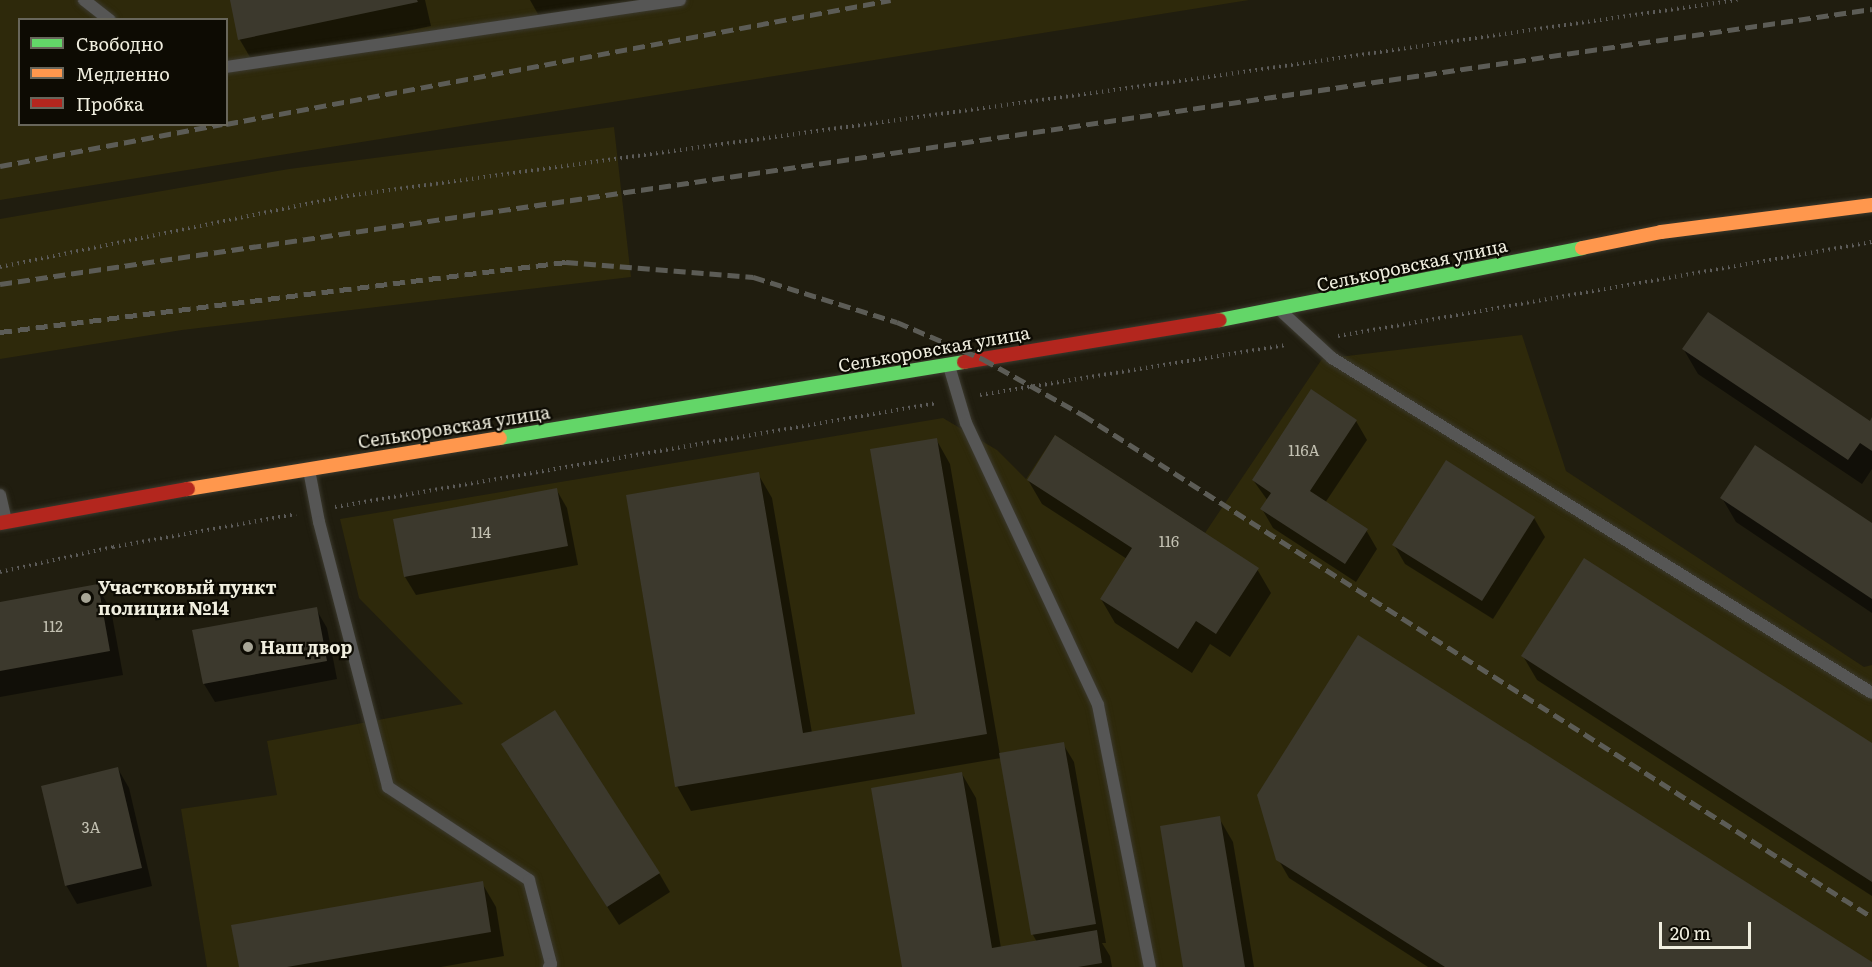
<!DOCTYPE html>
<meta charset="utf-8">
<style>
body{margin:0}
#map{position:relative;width:1872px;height:967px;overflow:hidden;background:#201d0f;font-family:Literata,serif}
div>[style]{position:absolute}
.built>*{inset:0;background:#2e290b}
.shadow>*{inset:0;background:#0007}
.building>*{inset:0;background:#3c392d}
.path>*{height:4px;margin-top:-2px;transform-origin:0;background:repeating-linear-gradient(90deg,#5c5b59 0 1.5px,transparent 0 6px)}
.roads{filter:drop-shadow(0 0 2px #3b392e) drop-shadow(0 0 2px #3b392e)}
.lane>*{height:12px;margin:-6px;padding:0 6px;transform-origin:6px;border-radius:6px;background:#565655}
.fast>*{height:14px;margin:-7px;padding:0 7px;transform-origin:7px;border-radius:7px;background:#63d668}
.slow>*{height:14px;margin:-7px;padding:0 7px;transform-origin:7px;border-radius:7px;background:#ff974d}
.jam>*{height:14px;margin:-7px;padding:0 7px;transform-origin:7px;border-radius:7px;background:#b3261e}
.rail>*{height:4.5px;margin-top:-2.25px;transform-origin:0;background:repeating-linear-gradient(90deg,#5c5c56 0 12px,transparent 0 18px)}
.dots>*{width:16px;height:16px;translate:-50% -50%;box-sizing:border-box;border:3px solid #0d0b03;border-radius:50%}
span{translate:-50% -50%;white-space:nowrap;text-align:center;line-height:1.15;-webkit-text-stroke:4.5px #0d0b03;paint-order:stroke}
.number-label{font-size:15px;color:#c3c1b2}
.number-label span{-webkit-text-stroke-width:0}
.street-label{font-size:18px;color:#f0eedf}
.poi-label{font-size:18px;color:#f0eedf;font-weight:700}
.left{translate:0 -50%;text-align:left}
.legend{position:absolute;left:18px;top:18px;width:210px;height:108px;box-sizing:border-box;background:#0d0b03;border:2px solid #68665b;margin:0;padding:8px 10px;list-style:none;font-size:18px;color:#f0eedf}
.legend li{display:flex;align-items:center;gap:12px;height:30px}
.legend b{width:30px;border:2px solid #68665b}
.scale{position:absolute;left:1659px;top:922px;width:92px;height:27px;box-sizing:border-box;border:3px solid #f0eedf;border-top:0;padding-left:8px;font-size:18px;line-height:21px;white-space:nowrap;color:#f0eedf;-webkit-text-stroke:4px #0d0b03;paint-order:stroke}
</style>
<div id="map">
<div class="built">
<i style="clip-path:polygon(evenodd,0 0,1249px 0,0 200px,0 0,20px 20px,226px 20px,226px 124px,20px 124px,20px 20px)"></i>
<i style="clip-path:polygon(614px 127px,631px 277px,182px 330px,0 359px,0 219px,289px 169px)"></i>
<i style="clip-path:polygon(1522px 335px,1566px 471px,1864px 667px,1872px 665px,1872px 967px,207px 967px,181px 809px,277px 795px,267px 741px,463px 704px,359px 598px,340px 519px,943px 418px,997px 450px,1026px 479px,1055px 435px,1205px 533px,1322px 359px)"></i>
</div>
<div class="shadow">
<i style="clip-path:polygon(231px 0,425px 0,431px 26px,254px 64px,240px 40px)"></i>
<i style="clip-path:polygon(530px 0,642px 0,539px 16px)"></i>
<i style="clip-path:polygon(1684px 350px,1870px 423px,1872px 420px,1872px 469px,1862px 484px,1698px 374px)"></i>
<i style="clip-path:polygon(1356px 421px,1367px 440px,1325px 503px,1366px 530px,1377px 549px,1356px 582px,1273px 528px,1262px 509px,1268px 501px,1253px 480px)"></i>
<i style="clip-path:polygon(936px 439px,950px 464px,1000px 755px,1063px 744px,1074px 762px,1106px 943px,1102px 943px,1110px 956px,1112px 967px,904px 967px,962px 774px,976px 798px,1001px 948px,1037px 942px,1033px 935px,1001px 758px,691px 811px,677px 786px,758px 474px,772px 498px,812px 733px,917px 716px)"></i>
<i style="clip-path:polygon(1028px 480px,1257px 569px,1271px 593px,1230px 657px,1210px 644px,1192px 673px,1115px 623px,1101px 599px,1127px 559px,1042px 504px)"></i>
<i style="clip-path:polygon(556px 489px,567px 508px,578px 565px,416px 595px,405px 577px)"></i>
<i style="clip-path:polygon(1722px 498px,1872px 525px,1872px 613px,1736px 522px)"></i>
<i style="clip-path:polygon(1534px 518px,1545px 537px,1493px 619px,1405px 564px,1394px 545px)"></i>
<i style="clip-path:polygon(97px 586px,111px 610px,123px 675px,0 697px,0 603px)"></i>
<i style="clip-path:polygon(316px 609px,327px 628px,337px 679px,215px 702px,204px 684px)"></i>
<i style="clip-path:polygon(1523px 656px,1872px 745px,1872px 896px,1537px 680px)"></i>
<i style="clip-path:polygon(514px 764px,659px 873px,670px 892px,619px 925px)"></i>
<i style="clip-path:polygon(118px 769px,129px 788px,152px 886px,77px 904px,66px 885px)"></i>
<i style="clip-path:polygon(1219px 818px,1233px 842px,1254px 967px,1185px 967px)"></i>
<i style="clip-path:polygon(1278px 859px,1872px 964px,1872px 967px,1428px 967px,1289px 878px)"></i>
<i style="clip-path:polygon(482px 883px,496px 907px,504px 956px,441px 967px,240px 967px)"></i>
</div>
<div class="building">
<i style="clip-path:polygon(230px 0,417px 0,418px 2px,238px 40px)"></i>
<i style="clip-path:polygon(1708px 312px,1870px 421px,1872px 417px,1872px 451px,1860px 443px,1848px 460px,1682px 349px)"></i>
<i style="clip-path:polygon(1311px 389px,1357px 420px,1310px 491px,1368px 529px,1345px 564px,1260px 509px,1271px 493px,1252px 480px)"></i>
<i style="clip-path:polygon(1055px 435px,1259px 568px,1216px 634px,1196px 621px,1178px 649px,1100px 599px,1132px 548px,1027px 480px)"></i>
<i style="clip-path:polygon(937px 438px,987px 734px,675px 787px,626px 495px,759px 472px,803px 733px,915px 714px,870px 449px)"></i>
<i style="clip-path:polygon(1755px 445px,1872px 523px,1872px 599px,1720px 498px)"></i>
<i style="clip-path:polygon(1446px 460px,1535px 517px,1482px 601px,1392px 545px)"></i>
<i style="clip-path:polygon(557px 488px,568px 546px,404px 577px,393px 519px)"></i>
<i style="clip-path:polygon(1584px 558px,1872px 743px,1872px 882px,1521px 656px)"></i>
<i style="clip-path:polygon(98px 584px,110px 651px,0 671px,0 602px)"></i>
<i style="clip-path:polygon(317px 607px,327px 661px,203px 684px,192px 630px)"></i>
<i style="clip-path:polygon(1358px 635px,1872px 962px,1872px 967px,1445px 967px,1276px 860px,1257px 795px)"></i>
<i style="clip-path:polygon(555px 710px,660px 873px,607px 907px,501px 744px)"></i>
<i style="clip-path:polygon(1064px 742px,1096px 924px,1031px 935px,999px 753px)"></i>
<i style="clip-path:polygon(118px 767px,142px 868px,65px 886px,41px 786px)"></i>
<i style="clip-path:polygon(962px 772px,992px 948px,1097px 930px,1102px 963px,1078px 967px,902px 967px,871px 788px)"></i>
<i style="clip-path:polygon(1220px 816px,1245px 967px,1183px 967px,1160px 826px)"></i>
<i style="clip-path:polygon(483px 881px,491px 932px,287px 967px,239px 967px,231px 925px)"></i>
</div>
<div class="path">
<i style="left:0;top:267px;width:354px;rotate:-11.6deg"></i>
<i style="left:347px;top:196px;width:869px;rotate:-7.87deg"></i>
<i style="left:1208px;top:77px;width:535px;rotate:-8.28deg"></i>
<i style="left:1338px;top:336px;width:542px;rotate:-9.98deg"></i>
<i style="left:980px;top:395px;width:310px;rotate:-9.3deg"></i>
<i style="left:335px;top:507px;width:611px;rotate:-9.8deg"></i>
<i style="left:0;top:572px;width:116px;rotate:-12.5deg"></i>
<i style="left:113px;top:547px;width:186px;rotate:-10.2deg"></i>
</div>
<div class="roads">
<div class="lane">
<i style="left:84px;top:0;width:33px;rotate:38deg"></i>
<i style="left:226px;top:67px;width:459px;rotate:-8.4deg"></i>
<i style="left:1283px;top:313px;width:67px;rotate:42.6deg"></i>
<i style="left:1332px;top:358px;width:635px;rotate:31.81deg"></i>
<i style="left:949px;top:366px;width:59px;rotate:73.4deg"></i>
<i style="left:966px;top:423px;width:311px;rotate:64.9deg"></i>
<i style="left:1098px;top:705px;width:267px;rotate:78.8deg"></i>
<i style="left:309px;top:470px;width:53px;rotate:79.1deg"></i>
<i style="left:319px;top:522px;width:274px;rotate:75.4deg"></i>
<i style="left:388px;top:787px;width:169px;rotate:33.4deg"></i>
<i style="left:529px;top:880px;width:87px;rotate:75.3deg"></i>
<i style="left:551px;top:964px;width:4px;rotate:124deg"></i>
<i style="left:0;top:495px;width:26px;rotate:77deg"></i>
</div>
<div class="fast">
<i style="left:1220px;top:320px;width:369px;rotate:-11.2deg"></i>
<i style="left:500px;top:438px;width:470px;rotate:-9.3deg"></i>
</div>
<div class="slow">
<i style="left:1582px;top:248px;width:81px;rotate:-11.4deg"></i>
<i style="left:1661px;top:232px;width:213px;rotate:-7.3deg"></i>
<i style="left:188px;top:489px;width:316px;rotate:-9.3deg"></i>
</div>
<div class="jam">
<i style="left:964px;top:362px;width:259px;rotate:-9.3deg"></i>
<i style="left:0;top:523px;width:191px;rotate:-10.3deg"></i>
</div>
</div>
<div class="rail">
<i style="left:226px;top:124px;width:676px;rotate:-10.56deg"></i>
<i style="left:0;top:166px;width:226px;rotate:-10.7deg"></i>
<i style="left:0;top:284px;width:1892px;rotate:-8.36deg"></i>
<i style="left:0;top:332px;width:570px;rotate:-7.05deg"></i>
<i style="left:566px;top:262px;width:188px;rotate:4.6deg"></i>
<i style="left:753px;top:277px;width:151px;rotate:17.4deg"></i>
<i style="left:897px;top:322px;width:94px;rotate:23.3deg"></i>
<i style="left:983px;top:359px;width:115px;rotate:29.2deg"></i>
<i style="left:1083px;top:415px;width:935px;rotate:32.47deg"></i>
</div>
<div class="dots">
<i style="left:86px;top:598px;background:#a7a596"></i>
<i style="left:248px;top:647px;background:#a7a596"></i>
</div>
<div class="number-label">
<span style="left:1304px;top:450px">116А</span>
<span style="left:481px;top:532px">114</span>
<span style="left:1169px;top:541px">116</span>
<span style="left:53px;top:626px">112</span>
<span style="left:91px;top:827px">3А</span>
</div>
<div class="street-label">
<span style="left:1412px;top:265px;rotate:-12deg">Селькоровская улица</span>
<span style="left:934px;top:349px;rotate:-10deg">Селькоровская улица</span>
<span style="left:454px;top:427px;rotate:-9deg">Селькоровская улица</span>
</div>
<div class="poi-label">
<span class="left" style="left:98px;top:598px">Участковый пункт<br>полиции №14</span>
<span class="left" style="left:260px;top:647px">Наш двор</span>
</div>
<ul class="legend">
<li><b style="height:8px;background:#63d668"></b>Свободно</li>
<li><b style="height:8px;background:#ff974d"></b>Медленно</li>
<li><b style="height:8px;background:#b3261e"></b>Пробка</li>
</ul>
<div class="scale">20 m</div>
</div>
